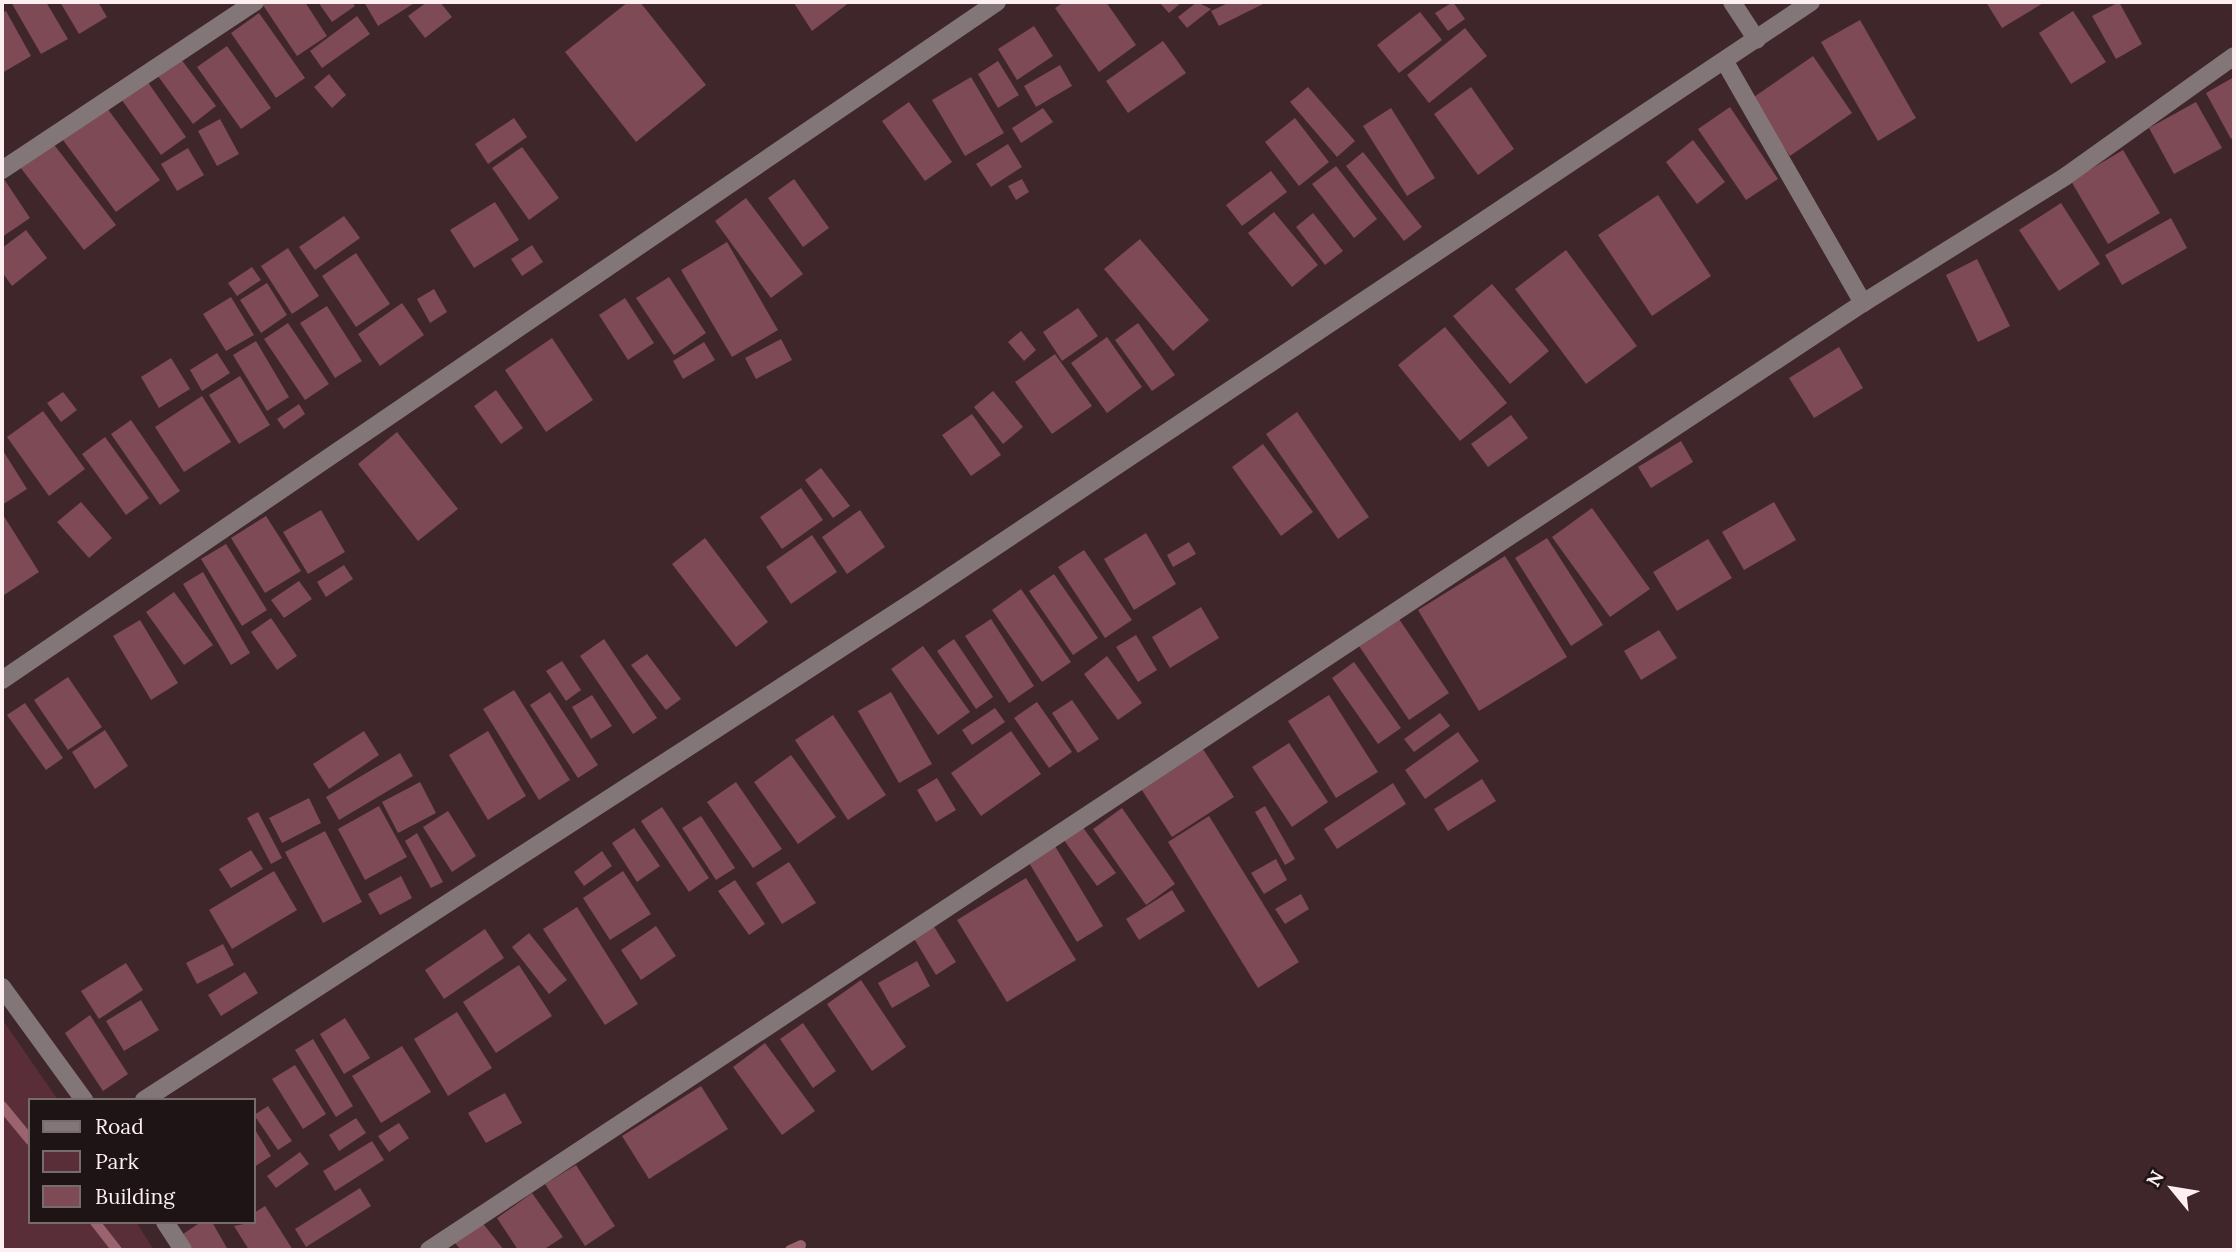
<!DOCTYPE html>
<style>
body{margin:0}
#map{position:relative;width:2236px;height:1252px;overflow:hidden;background:#3f262b;font-family:Lora,serif}
div>[style]{position:absolute}
.green>*{inset:0;background:#592e38}
.stream>*{height:10px;margin:-5px;padding:0 5px;transform-origin:5px;border-radius:5px;background:#9a636e}
.building>*{inset:0;background:#7e4a55}
.minor>*{height:18px;margin:-9px;padding:0 9px;transform-origin:9px;border-radius:9px;background:#837678}
span{translate:-50% -50%;white-space:nowrap;text-align:center;line-height:1.15;-webkit-text-stroke:5px #1e1315;paint-order:stroke}
.frame{position:absolute;inset:0;border:4px solid #fdeff1;pointer-events:none}
.legend{position:absolute;left:28px;top:1098px;width:228px;height:126px;box-sizing:border-box;background:#1e1315;border:2px solid #776b6d;margin:0;padding:9px 12px;list-style:none;font-size:21px;color:#fdeff1}
.legend li{display:flex;align-items:center;gap:14px;height:35px}
.legend b{width:35px;border:2px solid #776b6d}
.north{position:absolute;left:2138px;top:1154px;width:70px;height:70px;-webkit-text-stroke:5px #1e1315;paint-order:stroke;rotate:300deg;font-size:19px;font-weight:700;line-height:28px;text-align:center;color:#fdeff1}
.north::after{content:'';display:block;margin:auto;width:24px;height:32px;background:#fdeff1;clip-path:polygon(50% 0,100% 100%,50% 72%,0 100%)}
</style>
<div id="map">
<div class="green">
<i style="clip-path:polygon(2px 1019px,58px 1100px,30px 1100px,30px 1222px,136px 1222px,154px 1250px,2px 1250px)"></i>
</div>
<div class="stream">
<i style="left:2px;top:1106px;width:44px;rotate:50.5deg"></i>
<i style="left:95px;top:1222px;width:36px;rotate:52deg"></i>
<i style="left:790px;top:1250px;width:12px;rotate:-24deg"></i>
</div>
<div class="building">
<i style="clip-path:polygon(11px 2px,46px 2px,68px 39px,41px 54px)"></i>
<i style="clip-path:polygon(60px 2px,98px 2px,107px 17px,79px 34px)"></i>
<i style="clip-path:polygon(261px 2px,305px 2px,327px 36px,297px 56px)"></i>
<i style="clip-path:polygon(318px 2px,352px 2px,355px 6px,332px 22px)"></i>
<i style="clip-path:polygon(364px 2px,416px 2px,378px 26px)"></i>
<i style="clip-path:polygon(427px 2px,440px 2px,452px 17px,425px 38px,408px 16px)"></i>
<i style="clip-path:polygon(628px 2px,640px 2px,706px 85px,636px 142px,565px 52px)"></i>
<i style="clip-path:polygon(850px 2px,812px 31px,794px 3px,795px 2px)"></i>
<i style="clip-path:polygon(1064px 2px,1106px 2px,1136px 45px,1099px 72px,1055px 8px)"></i>
<i style="clip-path:polygon(1159px 2px,1182px 2px,1169px 13px)"></i>
<i style="clip-path:polygon(1197px 2px,1211px 9px,1187px 28px,1178px 17px)"></i>
<i style="clip-path:polygon(1230px 2px,1262px 2px,1263px 4px,1219px 26px,1211px 11px)"></i>
<i style="clip-path:polygon(1453px 2px,1465px 19px,1448px 31px,1435px 13px)"></i>
<i style="clip-path:polygon(1986px 2px,2045px 2px,2002px 28px)"></i>
<i style="clip-path:polygon(2119px 2px,2142px 44px,2116px 59px,2092px 16px)"></i>
<i style="clip-path:polygon(6px 11px,31px 56px,2px 73px,2px 13px)"></i>
<i style="clip-path:polygon(2073px 11px,2106px 62px,2071px 84px,2039px 33px)"></i>
<i style="clip-path:polygon(1420px 12px,1442px 40px,1399px 73px,1377px 45px)"></i>
<i style="clip-path:polygon(259px 13px,305px 78px,276px 98px,231px 33px)"></i>
<i style="clip-path:polygon(357px 16px,370px 34px,322px 68px,310px 51px)"></i>
<i style="clip-path:polygon(1860px 20px,1916px 118px,1878px 141px,1821px 42px)"></i>
<i style="clip-path:polygon(1034px 26px,1053px 56px,1017px 80px,998px 49px)"></i>
<i style="clip-path:polygon(1465px 28px,1487px 56px,1429px 103px,1407px 75px)"></i>
<i style="clip-path:polygon(1163px 41px,1186px 73px,1128px 113px,1106px 81px)"></i>
<i style="clip-path:polygon(227px 46px,271px 108px,241px 129px,197px 67px)"></i>
<i style="clip-path:polygon(178px 55px,216px 106px,193px 124px,155px 72px)"></i>
<i style="clip-path:polygon(1813px 56px,1852px 113px,1790px 156px,1751px 99px)"></i>
<i style="clip-path:polygon(998px 61px,1019px 95px,998px 108px,978px 74px)"></i>
<i style="clip-path:polygon(1060px 65px,1072px 86px,1036px 107px,1024px 86px)"></i>
<i style="clip-path:polygon(329px 74px,346px 95px,332px 108px,314px 87px)"></i>
<i style="clip-path:polygon(971px 77px,1004px 133px,965px 156px,932px 100px)"></i>
<i style="clip-path:polygon(2234px 77px,2234px 137px,2231px 139px,2206px 93px)"></i>
<i style="clip-path:polygon(145px 78px,186px 137px,161px 155px,119px 96px)"></i>
<i style="clip-path:polygon(1308px 87px,1355px 141px,1337px 157px,1290px 102px)"></i>
<i style="clip-path:polygon(1471px 87px,1514px 149px,1478px 175px,1434px 114px)"></i>
<i style="clip-path:polygon(909px 102px,952px 162px,925px 181px,882px 121px)"></i>
<i style="clip-path:polygon(2196px 102px,2222px 148px,2174px 174px,2149px 128px)"></i>
<i style="clip-path:polygon(1730px 107px,1778px 179px,1746px 200px,1698px 129px)"></i>
<i style="clip-path:polygon(107px 108px,160px 180px,116px 212px,63px 140px)"></i>
<i style="clip-path:polygon(1043px 108px,1053px 122px,1021px 143px,1012px 128px)"></i>
<i style="clip-path:polygon(1391px 108px,1435px 178px,1407px 196px,1363px 126px)"></i>
<i style="clip-path:polygon(514px 118px,527px 137px,488px 164px,475px 144px)"></i>
<i style="clip-path:polygon(1295px 118px,1329px 162px,1299px 186px,1265px 142px)"></i>
<i style="clip-path:polygon(220px 119px,239px 154px,217px 166px,198px 131px)"></i>
<i style="clip-path:polygon(1693px 140px,1725px 182px,1697px 204px,1666px 162px)"></i>
<i style="clip-path:polygon(52px 142px,116px 225px,84px 250px,20px 167px)"></i>
<i style="clip-path:polygon(1008px 144px,1022px 167px,991px 187px,976px 164px)"></i>
<i style="clip-path:polygon(522px 147px,559px 198px,529px 220px,492px 168px)"></i>
<i style="clip-path:polygon(188px 148px,204px 175px,177px 191px,161px 164px)"></i>
<i style="clip-path:polygon(2123px 150px,2160px 213px,2108px 244px,2071px 181px)"></i>
<i style="clip-path:polygon(1363px 152px,1422px 227px,1404px 241px,1346px 166px)"></i>
<i style="clip-path:polygon(1336px 166px,1377px 219px,1354px 238px,1312px 184px)"></i>
<i style="clip-path:polygon(1271px 171px,1287px 192px,1242px 226px,1226px 205px)"></i>
<i style="clip-path:polygon(2px 176px,30px 218px,2px 237px)"></i>
<i style="clip-path:polygon(794px 179px,829px 228px,803px 247px,768px 198px)"></i>
<i style="clip-path:polygon(1022px 179px,1029px 192px,1016px 200px,1008px 186px)"></i>
<i style="clip-path:polygon(1658px 195px,1711px 276px,1652px 316px,1598px 235px)"></i>
<i style="clip-path:polygon(746px 198px,803px 274px,771px 298px,715px 221px)"></i>
<i style="clip-path:polygon(495px 202px,519px 240px,474px 268px,450px 230px)"></i>
<i style="clip-path:polygon(2061px 203px,2100px 264px,2059px 291px,2019px 230px)"></i>
<i style="clip-path:polygon(1274px 212px,1318px 265px,1292px 287px,1248px 233px)"></i>
<i style="clip-path:polygon(1313px 213px,1343px 251px,1325px 265px,1296px 227px)"></i>
<i style="clip-path:polygon(344px 216px,360px 238px,315px 270px,299px 247px)"></i>
<i style="clip-path:polygon(2171px 218px,2187px 248px,2122px 285px,2105px 255px)"></i>
<i style="clip-path:polygon(26px 230px,47px 258px,12px 286px,2px 272px,2px 248px)"></i>
<i style="clip-path:polygon(1140px 239px,1209px 320px,1173px 351px,1104px 269px)"></i>
<i style="clip-path:polygon(727px 242px,778px 330px,732px 357px,681px 270px)"></i>
<i style="clip-path:polygon(532px 245px,543px 262px,522px 276px,511px 259px)"></i>
<i style="clip-path:polygon(288px 248px,319px 296px,292px 314px,261px 266px)"></i>
<i style="clip-path:polygon(1566px 250px,1637px 346px,1586px 384px,1515px 289px)"></i>
<i style="clip-path:polygon(356px 253px,390px 304px,356px 327px,322px 276px)"></i>
<i style="clip-path:polygon(1977px 259px,2010px 326px,1978px 342px,1946px 275px)"></i>
<i style="clip-path:polygon(252px 267px,261px 280px,237px 296px,228px 283px)"></i>
<i style="clip-path:polygon(669px 277px,706px 333px,674px 355px,636px 298px)"></i>
<i style="clip-path:polygon(267px 283px,287px 315px,261px 333px,240px 300px)"></i>
<i style="clip-path:polygon(1492px 284px,1549px 351px,1510px 384px,1453px 316px)"></i>
<i style="clip-path:polygon(434px 289px,447px 312px,430px 323px,417px 299px)"></i>
<i style="clip-path:polygon(231px 297px,254px 335px,226px 351px,203px 314px)"></i>
<i style="clip-path:polygon(625px 298px,654px 343px,628px 360px,599px 315px)"></i>
<i style="clip-path:polygon(402px 303px,424px 335px,380px 366px,358px 334px)"></i>
<i style="clip-path:polygon(327px 306px,362px 361px,335px 378px,300px 323px)"></i>
<i style="clip-path:polygon(1078px 308px,1098px 336px,1062px 361px,1043px 332px)"></i>
<i style="clip-path:polygon(288px 323px,329px 384px,305px 400px,264px 339px)"></i>
<i style="clip-path:polygon(1138px 323px,1175px 375px,1152px 391px,1115px 340px)"></i>
<i style="clip-path:polygon(1445px 327px,1507px 403px,1460px 441px,1398px 365px)"></i>
<i style="clip-path:polygon(1021px 331px,1036px 350px,1024px 361px,1008px 342px)"></i>
<i style="clip-path:polygon(1107px 337px,1142px 387px,1107px 413px,1071px 363px)"></i>
<i style="clip-path:polygon(552px 338px,593px 400px,546px 432px,505px 370px)"></i>
<i style="clip-path:polygon(781px 339px,792px 360px,756px 379px,745px 358px)"></i>
<i style="clip-path:polygon(256px 341px,289px 397px,267px 411px,233px 355px)"></i>
<i style="clip-path:polygon(704px 342px,715px 360px,683px 379px,673px 361px)"></i>
<i style="clip-path:polygon(1839px 347px,1863px 388px,1814px 418px,1789px 378px)"></i>
<i style="clip-path:polygon(217px 353px,230px 373px,202px 391px,190px 370px)"></i>
<i style="clip-path:polygon(1055px 354px,1092px 406px,1052px 434px,1015px 382px)"></i>
<i style="clip-path:polygon(171px 358px,190px 389px,159px 408px,141px 377px)"></i>
<i style="clip-path:polygon(240px 376px,270px 425px,239px 444px,209px 395px)"></i>
<i style="clip-path:polygon(496px 390px,523px 428px,501px 444px,474px 406px)"></i>
<i style="clip-path:polygon(993px 391px,1023px 427px,1003px 444px,974px 407px)"></i>
<i style="clip-path:polygon(63px 392px,77px 410px,61px 422px,47px 403px)"></i>
<i style="clip-path:polygon(202px 396px,231px 442px,184px 472px,155px 427px)"></i>
<i style="clip-path:polygon(299px 404px,305px 414px,284px 429px,277px 419px)"></i>
<i style="clip-path:polygon(43px 411px,85px 469px,49px 496px,7px 437px)"></i>
<i style="clip-path:polygon(1297px 412px,1369px 517px,1338px 539px,1266px 434px)"></i>
<i style="clip-path:polygon(972px 414px,1001px 455px,971px 476px,942px 435px)"></i>
<i style="clip-path:polygon(1511px 415px,1528px 438px,1488px 467px,1471px 444px)"></i>
<i style="clip-path:polygon(131px 420px,180px 491px,160px 505px,111px 434px)"></i>
<i style="clip-path:polygon(397px 432px,458px 509px,418px 541px,358px 464px)"></i>
<i style="clip-path:polygon(105px 437px,149px 498px,126px 515px,82px 454px)"></i>
<i style="clip-path:polygon(1681px 441px,1693px 462px,1651px 488px,1638px 467px)"></i>
<i style="clip-path:polygon(1263px 444px,1313px 512px,1281px 536px,1232px 467px)"></i>
<i style="clip-path:polygon(2px 449px,27px 489px,2px 505px)"></i>
<i style="clip-path:polygon(821px 468px,850px 506px,833px 518px,805px 480px)"></i>
<i style="clip-path:polygon(801px 488px,823px 520px,782px 549px,760px 517px)"></i>
<i style="clip-path:polygon(81px 502px,112px 538px,89px 558px,57px 522px)"></i>
<i style="clip-path:polygon(1774px 502px,1796px 540px,1744px 570px,1722px 532px)"></i>
<i style="clip-path:polygon(1592px 508px,1650px 589px,1610px 617px,1552px 537px)"></i>
<i style="clip-path:polygon(321px 510px,345px 552px,308px 574px,283px 532px)"></i>
<i style="clip-path:polygon(860px 510px,885px 547px,847px 574px,822px 537px)"></i>
<i style="clip-path:polygon(2px 513px,39px 572px,4px 595px,2px 591px)"></i>
<i style="clip-path:polygon(266px 516px,301px 571px,265px 593px,231px 538px)"></i>
<i style="clip-path:polygon(1146px 533px,1176px 584px,1134px 610px,1104px 559px)"></i>
<i style="clip-path:polygon(812px 535px,837px 572px,791px 604px,766px 567px)"></i>
<i style="clip-path:polygon(705px 538px,768px 622px,736px 647px,672px 564px)"></i>
<i style="clip-path:polygon(1547px 538px,1603px 625px,1571px 646px,1515px 558px)"></i>
<i style="clip-path:polygon(1708px 539px,1732px 578px,1677px 611px,1653px 572px)"></i>
<i style="clip-path:polygon(1189px 542px,1196px 554px,1173px 567px,1167px 555px)"></i>
<i style="clip-path:polygon(226px 544px,267px 610px,242px 626px,201px 559px)"></i>
<i style="clip-path:polygon(1084px 550px,1132px 620px,1105px 638px,1058px 567px)"></i>
<i style="clip-path:polygon(1505px 556px,1567px 657px,1479px 711px,1418px 610px)"></i>
<i style="clip-path:polygon(344px 565px,353px 579px,326px 597px,317px 582px)"></i>
<i style="clip-path:polygon(203px 572px,250px 653px,231px 665px,183px 584px)"></i>
<i style="clip-path:polygon(1054px 574px,1098px 638px,1073px 655px,1029px 591px)"></i>
<i style="clip-path:polygon(299px 581px,312px 599px,284px 618px,271px 600px)"></i>
<i style="clip-path:polygon(1021px 589px,1071px 662px,1042px 682px,992px 610px)"></i>
<i style="clip-path:polygon(174px 592px,213px 645px,184px 665px,146px 612px)"></i>
<i style="clip-path:polygon(1201px 607px,1219px 638px,1170px 668px,1152px 637px)"></i>
<i style="clip-path:polygon(271px 618px,297px 656px,277px 670px,251px 632px)"></i>
<i style="clip-path:polygon(991px 619px,1034px 686px,1009px 703px,965px 636px)"></i>
<i style="clip-path:polygon(1399px 619px,1449px 693px,1409px 720px,1359px 646px)"></i>
<i style="clip-path:polygon(140px 620px,178px 683px,151px 700px,113px 636px)"></i>
<i style="clip-path:polygon(1659px 630px,1677px 658px,1641px 680px,1624px 651px)"></i>
<i style="clip-path:polygon(1136px 635px,1157px 670px,1138px 682px,1116px 647px)"></i>
<i style="clip-path:polygon(604px 639px,657px 718px,633px 734px,580px 656px)"></i>
<i style="clip-path:polygon(954px 639px,993px 697px,976px 709px,937px 651px)"></i>
<i style="clip-path:polygon(923px 646px,970px 712px,938px 735px,891px 669px)"></i>
<i style="clip-path:polygon(647px 654px,681px 699px,666px 710px,631px 665px)"></i>
<i style="clip-path:polygon(1107px 656px,1142px 703px,1118px 720px,1084px 674px)"></i>
<i style="clip-path:polygon(562px 661px,581px 690px,566px 701px,546px 671px)"></i>
<i style="clip-path:polygon(1354px 662px,1401px 728px,1378px 744px,1332px 678px)"></i>
<i style="clip-path:polygon(68px 677px,102px 727px,68px 750px,34px 700px)"></i>
<i style="clip-path:polygon(514px 690px,570px 780px,539px 800px,483px 709px)"></i>
<i style="clip-path:polygon(550px 692px,598px 765px,578px 778px,530px 705px)"></i>
<i style="clip-path:polygon(891px 692px,932px 764px,899px 783px,858px 711px)"></i>
<i style="clip-path:polygon(592px 695px,612px 726px,591px 739px,572px 707px)"></i>
<i style="clip-path:polygon(1329px 695px,1378px 772px,1336px 798px,1288px 721px)"></i>
<i style="clip-path:polygon(1072px 700px,1099px 739px,1078px 753px,1052px 713px)"></i>
<i style="clip-path:polygon(1037px 702px,1072px 752px,1049px 768px,1014px 718px)"></i>
<i style="clip-path:polygon(25px 703px,63px 758px,46px 770px,7px 715px)"></i>
<i style="clip-path:polygon(995px 708px,1005px 722px,972px 745px,962px 730px)"></i>
<i style="clip-path:polygon(1440px 713px,1450px 726px,1414px 752px,1404px 739px)"></i>
<i style="clip-path:polygon(833px 715px,886px 795px,848px 820px,795px 740px)"></i>
<i style="clip-path:polygon(105px 730px,128px 766px,95px 789px,72px 752px)"></i>
<i style="clip-path:polygon(364px 731px,379px 755px,329px 789px,313px 764px)"></i>
<i style="clip-path:polygon(488px 731px,526px 796px,488px 820px,449px 755px)"></i>
<i style="clip-path:polygon(1011px 731px,1041px 774px,981px 816px,951px 773px)"></i>
<i style="clip-path:polygon(1458px 732px,1479px 761px,1425px 799px,1405px 770px)"></i>
<i style="clip-path:polygon(1289px 743px,1328px 802px,1292px 827px,1252px 767px)"></i>
<i style="clip-path:polygon(1201px 746px,1234px 797px,1172px 837px,1140px 787px)"></i>
<i style="clip-path:polygon(400px 753px,413px 776px,339px 820px,326px 797px)"></i>
<i style="clip-path:polygon(791px 755px,836px 817px,798px 844px,754px 782px)"></i>
<i style="clip-path:polygon(937px 778px,956px 810px,936px 822px,917px 790px)"></i>
<i style="clip-path:polygon(1482px 779px,1496px 801px,1448px 831px,1434px 809px)"></i>
<i style="clip-path:polygon(420px 782px,436px 813px,398px 833px,382px 802px)"></i>
<i style="clip-path:polygon(736px 782px,782px 849px,753px 868px,707px 802px)"></i>
<i style="clip-path:polygon(1393px 783px,1406px 804px,1337px 849px,1324px 829px)"></i>
<i style="clip-path:polygon(309px 798px,321px 823px,282px 843px,269px 818px)"></i>
<i style="clip-path:polygon(379px 806px,407px 857px,365px 880px,338px 829px)"></i>
<i style="clip-path:polygon(1265px 806px,1295px 859px,1285px 865px,1255px 812px)"></i>
<i style="clip-path:polygon(662px 807px,709px 878px,689px 892px,641px 821px)"></i>
<i style="clip-path:polygon(1122px 808px,1175px 884px,1146px 905px,1093px 829px)"></i>
<i style="clip-path:polygon(448px 811px,476px 856px,452px 872px,423px 827px)"></i>
<i style="clip-path:polygon(258px 812px,282px 858px,271px 864px,247px 818px)"></i>
<i style="clip-path:polygon(701px 816px,735px 868px,716px 880px,682px 828px)"></i>
<i style="clip-path:polygon(1209px 816px,1299px 962px,1258px 988px,1168px 842px)"></i>
<i style="clip-path:polygon(1079px 822px,1116px 873px,1097px 886px,1061px 836px)"></i>
<i style="clip-path:polygon(634px 828px,660px 866px,637px 882px,612px 843px)"></i>
<i style="clip-path:polygon(325px 831px,362px 902px,323px 923px,285px 852px)"></i>
<i style="clip-path:polygon(417px 833px,443px 882px,431px 888px,405px 841px)"></i>
<i style="clip-path:polygon(1052px 841px,1103px 926px,1077px 942px,1026px 858px)"></i>
<i style="clip-path:polygon(251px 850px,263px 869px,231px 888px,219px 869px)"></i>
<i style="clip-path:polygon(602px 851px,612px 866px,584px 886px,574px 872px)"></i>
<i style="clip-path:polygon(1276px 859px,1287px 880px,1264px 894px,1251px 873px)"></i>
<i style="clip-path:polygon(789px 862px,816px 903px,782px 924px,756px 883px)"></i>
<i style="clip-path:polygon(274px 871px,297px 910px,232px 949px,209px 910px)"></i>
<i style="clip-path:polygon(623px 871px,651px 914px,610px 940px,583px 898px)"></i>
<i style="clip-path:polygon(401px 876px,412px 898px,380px 915px,368px 894px)"></i>
<i style="clip-path:polygon(1026px 878px,1076px 960px,1007px 1002px,957px 920px)"></i>
<i style="clip-path:polygon(735px 880px,765px 924px,749px 935px,718px 891px)"></i>
<i style="clip-path:polygon(1172px 890px,1185px 911px,1139px 940px,1126px 919px)"></i>
<i style="clip-path:polygon(1301px 894px,1309px 909px,1285px 924px,1275px 909px)"></i>
<i style="clip-path:polygon(577px 907px,638px 1004px,605px 1025px,543px 929px)"></i>
<i style="clip-path:polygon(933px 925px,956px 962px,936px 975px,913px 937px)"></i>
<i style="clip-path:polygon(656px 926px,676px 956px,641px 980px,621px 950px)"></i>
<i style="clip-path:polygon(485px 929px,504px 958px,444px 999px,425px 970px)"></i>
<i style="clip-path:polygon(529px 933px,567px 980px,549px 994px,512px 947px)"></i>
<i style="clip-path:polygon(223px 944px,234px 965px,197px 984px,186px 963px)"></i>
<i style="clip-path:polygon(917px 961px,930px 986px,892px 1008px,878px 983px)"></i>
<i style="clip-path:polygon(126px 963px,143px 990px,99px 1019px,81px 991px)"></i>
<i style="clip-path:polygon(519px 965px,552px 1016px,496px 1053px,463px 1002px)"></i>
<i style="clip-path:polygon(245px 972px,258px 993px,221px 1016px,208px 995px)"></i>
<i style="clip-path:polygon(861px 980px,906px 1047px,872px 1071px,827px 1004px)"></i>
<i style="clip-path:polygon(141px 1000px,159px 1030px,124px 1051px,106px 1021px)"></i>
<i style="clip-path:polygon(457px 1012px,492px 1068px,448px 1096px,414px 1039px)"></i>
<i style="clip-path:polygon(90px 1015px,128px 1074px,103px 1091px,65px 1033px)"></i>
<i style="clip-path:polygon(345px 1018px,370px 1058px,344px 1074px,320px 1034px)"></i>
<i style="clip-path:polygon(803px 1023px,836px 1071px,813px 1088px,780px 1039px)"></i>
<i style="clip-path:polygon(313px 1039px,353px 1106px,336px 1117px,295px 1050px)"></i>
<i style="clip-path:polygon(765px 1043px,815px 1111px,782px 1135px,733px 1067px)"></i>
<i style="clip-path:polygon(402px 1046px,431px 1092px,381px 1123px,352px 1076px)"></i>
<i style="clip-path:polygon(295px 1065px,326px 1114px,303px 1129px,272px 1079px)"></i>
<i style="clip-path:polygon(701px 1086px,728px 1129px,649px 1179px,622px 1136px)"></i>
<i style="clip-path:polygon(505px 1093px,522px 1123px,486px 1143px,468px 1113px)"></i>
<i style="clip-path:polygon(268px 1106px,292px 1141px,278px 1150px,254px 1115px)"></i>
<i style="clip-path:polygon(356px 1118px,366px 1133px,339px 1151px,329px 1135px)"></i>
<i style="clip-path:polygon(399px 1123px,409px 1138px,389px 1152px,378px 1136px)"></i>
<i style="clip-path:polygon(254px 1128px,271px 1156px,254px 1167px)"></i>
<i style="clip-path:polygon(372px 1141px,384px 1160px,335px 1191px,323px 1171px)"></i>
<i style="clip-path:polygon(300px 1152px,309px 1164px,276px 1188px,267px 1176px)"></i>
<i style="clip-path:polygon(576px 1165px,615px 1226px,585px 1246px,545px 1184px)"></i>
<i style="clip-path:polygon(360px 1188px,371px 1206px,306px 1247px,295px 1229px)"></i>
<i style="clip-path:polygon(532px 1193px,563px 1237px,543px 1250px,518px 1250px,497px 1218px)"></i>
<i style="clip-path:polygon(265px 1206px,293px 1250px,249px 1250px,234px 1226px,254px 1222px,254px 1213px)"></i>
<i style="clip-path:polygon(481px 1221px,504px 1250px,461px 1250px,455px 1243px)"></i>
<i style="clip-path:polygon(201px 1222px,212px 1222px,228px 1250px,193px 1250px,183px 1234px)"></i>
</div>
<div class="minor">
<i style="left:1732px;top:2px;width:45px;rotate:56.7deg"></i>
<i style="left:1725px;top:62px;width:278px;rotate:60.2deg"></i>
<i style="left:2px;top:170px;width:304px;rotate:-33.6deg"></i>
<i style="left:2px;top:680px;width:1204px;rotate:-34.27deg"></i>
<i style="left:2px;top:987px;width:140px;rotate:54deg"></i>
<i style="left:144px;top:1100px;width:921px;rotate:-32.95deg"></i>
<i style="left:917px;top:599px;width:1075px;rotate:-33.73deg"></i>
<i style="left:165px;top:1222px;width:33px;rotate:57deg"></i>
<i style="left:429px;top:1250px;width:1718px;rotate:-33.44deg"></i>
<i style="left:1863px;top:303px;width:239px;rotate:-32deg"></i>
<i style="left:2066px;top:176px;width:206px;rotate:-35.5deg"></i>
</div>
<div class="frame"></div>
<ul class="legend">
<li><b style="height:9px;background:#837678"></b>Road</li>
<li><b style="height:19px;background:#592e38"></b>Park</li>
<li><b style="height:19px;background:#7e4a55"></b>Building</li>
</ul>
<div class="north">N</div>
</div>
